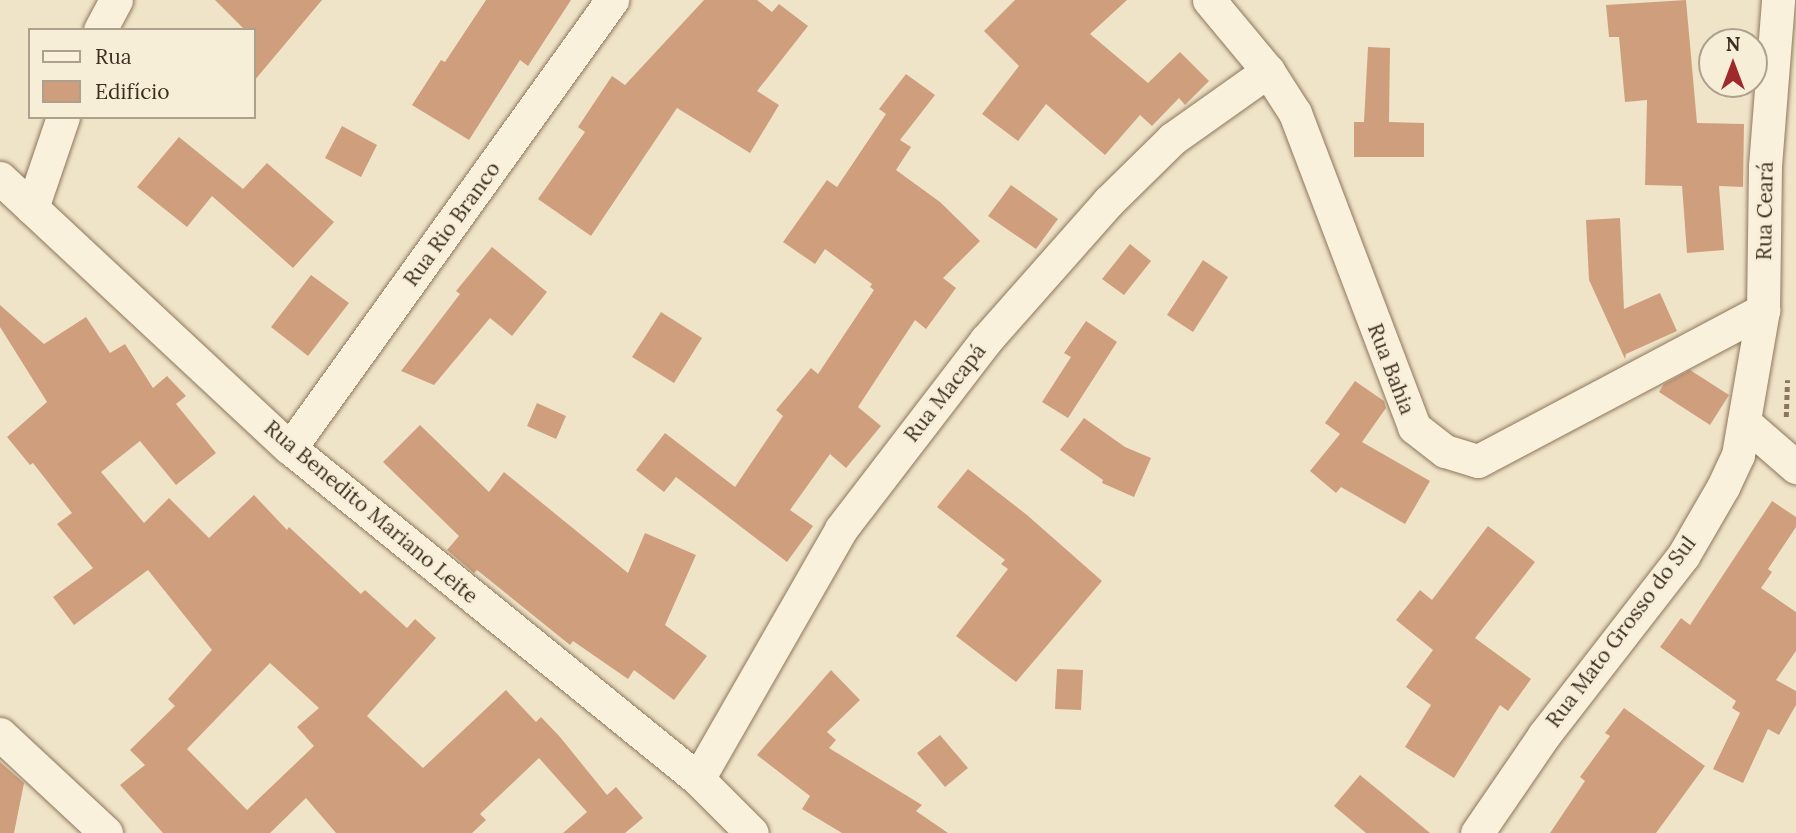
<!DOCTYPE html>
<meta charset="utf-8">
<style>
body{margin:0}
#map{position:relative;width:1796px;height:833px;overflow:hidden;background:#f0e4c8;font-family:Lora,serif}
div>[style]{position:absolute}
.building>*{inset:0;background:#cf9f7d}
.path>*{height:4.5px;margin-top:-2.25px;transform-origin:0;background:repeating-linear-gradient(90deg,#8d765c 0 5px,transparent 0 8.5px)}
.roads{filter:drop-shadow(0 0 2px #8d765c) drop-shadow(0 0 2px #8d765c)}
.minor>*{height:33px;margin:-16.5px;padding:0 16.5px;transform-origin:16.5px;border-radius:16.5px;background:#faf1dc}
span{translate:-50% -50%;white-space:nowrap;text-align:center;line-height:1.15;-webkit-text-stroke:5px #f7eed8;paint-order:stroke}
.street-label{font-size:21px;color:#3d2e20}
.legend{position:absolute;left:28px;top:28px;width:228px;height:91px;box-sizing:border-box;background:#f7eed8;border:2px solid #ada18e;margin:0;padding:9px 12px;list-style:none;font-size:21px;color:#3d2e20}
.legend li{display:flex;align-items:center;gap:14px;height:35px}
.legend b{width:35px;border:2px solid #ada18e}
.north{position:absolute;left:1698px;top:28px;width:70px;height:70px;box-sizing:border-box;background:#f7eed8;border:2px solid #ada18e;border-radius:50%;rotate:0deg;font-size:19px;font-weight:700;line-height:28px;text-align:center;color:#3d2e20}
.north::after{content:'';display:block;margin:auto;width:24px;height:32px;background:#9e2a2b;clip-path:polygon(50% 0,100% 100%,50% 72%,0 100%)}
</style>
<div id="map">
<div class="building">
<i style="clip-path:polygon(215px 0,322px 0,254px 81px,254px 30px,245px 30px)"></i>
<i style="clip-path:polygon(486px 0,571px 0,528px 66px,520px 60px,469px 140px,412px 105px,441px 60px,445px 62px)"></i>
<i style="clip-path:polygon(704px 0,757px 0,772px 12px,779px 4px,808px 26px,757px 91px,779px 105px,750px 153px,677px 108px,591px 236px,538px 199px,585px 132px,578px 127px,612px 76px,625px 85px)"></i>
<i style="clip-path:polygon(1015px 0,1127px 0,1090px 34px,1148px 83px,1180px 52px,1209px 81px,1185px 105px,1179px 98px,1152px 126px,1140px 115px,1105px 155px,1046px 104px,1018px 141px,982px 114px,1019px 66px,984px 31px)"></i>
<i style="clip-path:polygon(1686px 0,1697px 123px,1744px 124px,1743px 187px,1719px 186px,1724px 250px,1687px 253px,1682px 186px,1645px 185px,1647px 100px,1625px 102px,1619px 37px,1609px 37px,1606px 5px)"></i>
<i style="clip-path:polygon(1368px 47px,1390px 48px,1389px 122px,1424px 123px,1424px 157px,1354px 157px,1354px 122px,1364px 122px)"></i>
<i style="clip-path:polygon(906px 74px,935px 95px,900px 140px,911px 147px,896px 170px,940px 202px,980px 241px,943px 278px,956px 288px,926px 329px,915px 320px,858px 407px,881px 426px,846px 468px,830px 454px,790px 510px,813px 526px,787px 562px,676px 477px,664px 492px,636px 470px,665px 433px,735px 487px,783px 416px,776px 410px,811px 368px,818px 374px,874px 290px,870px 287px,872px 284px,825px 249px,815px 264px,783px 242px,827px 180px,837px 187px,886px 114px,879px 109px)"></i>
<i style="clip-path:polygon(342px 126px,377px 145px,361px 177px,325px 158px)"></i>
<i style="clip-path:polygon(179px 137px,243px 189px,267px 163px,334px 222px,293px 268px,212px 196px,187px 227px,137px 187px)"></i>
<i style="clip-path:polygon(1011px 185px,1058px 219px,1036px 249px,988px 216px)"></i>
<i style="clip-path:polygon(1620px 218px,1624px 309px,1660px 293px,1677px 331px,1626px 354px,1625px 359px,1589px 280px,1586px 220px)"></i>
<i style="clip-path:polygon(1130px 244px,1151px 261px,1124px 295px,1102px 279px)"></i>
<i style="clip-path:polygon(492px 247px,547px 292px,512px 336px,490px 318px,434px 385px,401px 371px,460px 294px,456px 291px)"></i>
<i style="clip-path:polygon(1203px 260px,1228px 277px,1193px 332px,1167px 315px)"></i>
<i style="clip-path:polygon(311px 275px,349px 303px,308px 356px,271px 327px)"></i>
<i style="clip-path:polygon(evenodd,0 305px,44px 344px,86px 317px,110px 353px,125px 344px,153px 388px,167px 376px,186px 396px,176px 404px,216px 453px,176px 485px,140px 441px,101px 472px,144px 523px,169px 498px,209px 538px,254px 495px,287px 530px,289px 527px,361px 594px,365px 590px,407px 628px,415px 619px,436px 638px,367px 716px,423px 768px,506px 690px,536px 722px,541px 717px,560px 737px,607px 795px,616px 787px,643px 818px,625px 833px,563px 833px,587px 812px,539px 758px,480px 814px,486px 820px,472px 833px,336px 833px,306px 798px,270px 833px,163px 833px,120px 785px,145px 765px,130px 750px,175px 706px,168px 699px,212px 650px,148px 570px,74px 625px,53px 597px,93px 568px,57px 524px,72px 513px,33px 463px,30px 465px,7px 437px,47px 402px,0 327px,0 305px,270px 663px,319px 708px,297px 727px,314px 746px,247px 810px,187px 749px,270px 663px)"></i>
<i style="clip-path:polygon(661px 312px,702px 338px,674px 383px,632px 357px)"></i>
<i style="clip-path:polygon(1086px 321px,1117px 342px,1068px 418px,1042px 402px,1071px 357px,1064px 353px)"></i>
<i style="clip-path:polygon(1690px 370px,1729px 395px,1710px 425px,1659px 392px,1664px 384px)"></i>
<i style="clip-path:polygon(1355px 381px,1384px 401px,1386px 408px,1362px 442px,1430px 481px,1405px 524px,1341px 487px,1336px 493px,1310px 471px,1340px 434px,1325px 423px)"></i>
<i style="clip-path:polygon(537px 403px,566px 416px,556px 439px,527px 426px)"></i>
<i style="clip-path:polygon(1084px 418px,1125px 447px,1151px 458px,1134px 497px,1102px 483px,1103px 480px,1060px 450px)"></i>
<i style="clip-path:polygon(420px 425px,489px 492px,504px 472px,628px 573px,645px 533px,696px 555px,665px 625px,707px 656px,674px 700px,634px 670px,628px 679px,573px 641px,570px 645px,477px 570px,474px 573px,447px 550px,459px 536px,383px 462px)"></i>
<i style="clip-path:polygon(968px 469px,1027px 515px,1102px 581px,1016px 682px,956px 636px,1008px 569px,1001px 564px,1005px 560px,937px 507px)"></i>
<i style="clip-path:polygon(1772px 501px,1796px 517px,1796px 527px,1768px 569px,1772px 572px,1761px 588px,1796px 612px,1796px 651px,1776px 680px,1796px 691px,1796px 705px,1779px 735px,1768px 729px,1743px 783px,1713px 769px,1740px 713px,1732px 708px,1736px 701px,1660px 647px,1681px 618px,1690px 625px)"></i>
<i style="clip-path:polygon(1488px 526px,1535px 562px,1475px 638px,1531px 679px,1508px 711px,1500px 705px,1454px 778px,1405px 747px,1431px 705px,1406px 687px,1433px 650px,1396px 620px,1420px 590px,1432px 600px)"></i>
<i style="clip-path:polygon(1057px 669px,1083px 670px,1081px 710px,1055px 709px)"></i>
<i style="clip-path:polygon(831px 670px,860px 700px,827px 732px,836px 740px,829px 748px,922px 805px,916px 811px,948px 833px,842px 833px,802px 809px,810px 796px,757px 755px)"></i>
<i style="clip-path:polygon(1624px 708px,1705px 766px,1656px 833px,1550px 833px,1585px 781px,1580px 777px,1610px 736px,1605px 733px)"></i>
<i style="clip-path:polygon(940px 735px,968px 768px,945px 787px,917px 753px)"></i>
<i style="clip-path:polygon(0 762px,24px 783px,14px 833px,0 833px)"></i>
<i style="clip-path:polygon(1360px 775px,1388px 798px,1430px 833px,1366px 833px,1334px 806px)"></i>
</div>
<div class="path">
<i style="left:1786px;top:417px;width:37px;rotate:-88deg"></i>
</div>
<div class="roads">
<div class="minor">
<i style="left:1209px;top:0;width:92px;rotate:50.3deg"></i>
<i style="left:1268px;top:71px;width:50px;rotate:57.3deg"></i>
<i style="left:1295px;top:113px;width:336px;rotate:69.2deg"></i>
<i style="left:1414px;top:427px;width:39px;rotate:38deg"></i>
<i style="left:1445px;top:451px;width:34px;rotate:17deg"></i>
<i style="left:1478px;top:461px;width:323px;rotate:-27.9deg"></i>
<i style="left:100px;top:30px;width:34px;rotate:-62deg"></i>
<i style="left:0;top:178px;width:396px;rotate:43deg"></i>
<i style="left:290px;top:448px;width:525px;rotate:39.05deg"></i>
<i style="left:698px;top:779px;width:76px;rotate:45deg"></i>
<i style="left:32px;top:208px;width:96px;rotate:-71.2deg"></i>
<i style="left:1744px;top:422px;width:69px;rotate:40.9deg"></i>
<i style="left:290px;top:448px;width:552px;rotate:-54.29deg"></i>
<i style="left:0;top:734px;width:145px;rotate:43deg"></i>
<i style="left:698px;top:779px;width:288px;rotate:-60.2deg"></i>
<i style="left:841px;top:529px;width:238px;rotate:-52.5deg"></i>
<i style="left:986px;top:340px;width:184px;rotate:-48.5deg"></i>
<i style="left:1108px;top:202px;width:90px;rotate:-44.5deg"></i>
<i style="left:1172px;top:139px;width:118px;rotate:-35.3deg"></i>
<i style="left:1477px;top:833px;width:119px;rotate:-55.6deg"></i>
<i style="left:1544px;top:735px;width:227px;rotate:-52.2deg"></i>
<i style="left:1683px;top:556px;width:80px;rotate:-59.9deg"></i>
<i style="left:1723px;top:487px;width:35px;rotate:-65deg"></i>
<i style="left:1738px;top:455px;width:147px;rotate:-80.2deg"></i>
<i style="left:1763px;top:310px;width:144px;rotate:-89.2deg"></i>
<i style="left:1765px;top:166px;width:167px;rotate:-85.5deg"></i>
</div>
</div>
<div class="street-label">
<span style="left:1765px;top:211px;rotate:-89deg">Rua Ceará</span>
<span style="left:452px;top:224px;rotate:-54deg">Rua Rio Branco</span>
<span style="left:1391px;top:369px;rotate:69deg">Rua Bahia</span>
<span style="left:945px;top:393px;rotate:-52deg">Rua Macapá</span>
<span style="left:371px;top:512px;rotate:40deg">Rua Benedito Mariano Leite</span>
<span style="left:1621px;top:632px;rotate:-53deg">Rua Mato Grosso do Sul</span>
</div>
<ul class="legend">
<li><b style="height:9px;background:#faf1dc"></b>Rua</li>
<li><b style="height:19px;background:#cf9f7d"></b>Edifício</li>
</ul>
<div class="north">N</div>
</div>
